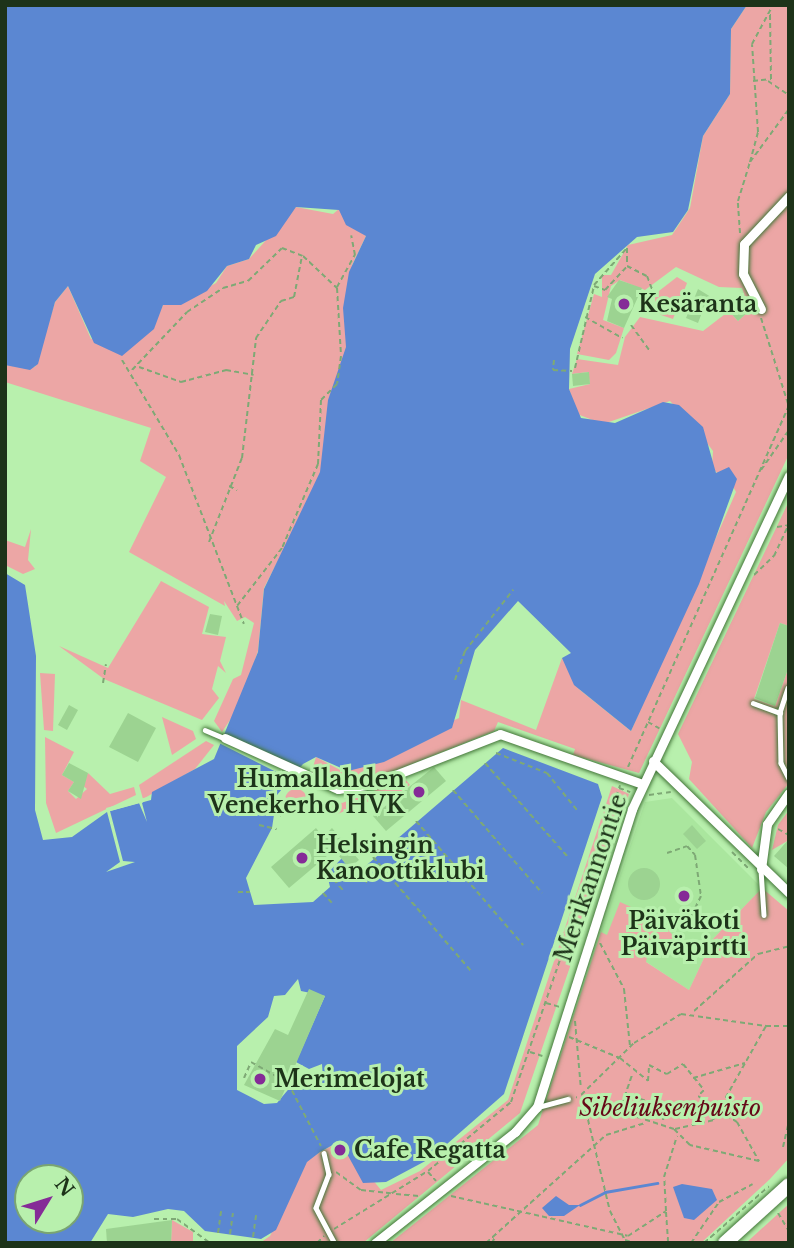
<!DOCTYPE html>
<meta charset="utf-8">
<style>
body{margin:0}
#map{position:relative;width:794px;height:1248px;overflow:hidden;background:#b8f0ad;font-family:"Libre Baskerville",serif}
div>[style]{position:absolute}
.built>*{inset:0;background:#aae69e}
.green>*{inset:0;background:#eca6a5}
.round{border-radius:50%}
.water>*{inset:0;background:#5b87d2}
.pier>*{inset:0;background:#b8f0ad}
.stream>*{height:2.5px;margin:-1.25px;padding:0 1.25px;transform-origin:1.25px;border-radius:1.25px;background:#5b87d2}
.building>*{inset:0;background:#9cd391}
.path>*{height:2px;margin-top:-1px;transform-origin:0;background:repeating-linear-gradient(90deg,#7ea975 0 5px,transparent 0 8.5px)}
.roads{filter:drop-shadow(0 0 2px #427538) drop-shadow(0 0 2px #427538)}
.lane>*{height:4.5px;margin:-2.25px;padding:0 2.25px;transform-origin:2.25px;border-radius:2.25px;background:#fff}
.street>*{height:9px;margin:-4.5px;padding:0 4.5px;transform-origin:4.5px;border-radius:4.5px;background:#fff}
.primary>*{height:14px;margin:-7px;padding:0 7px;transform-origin:7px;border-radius:7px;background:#fff}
.dots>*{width:19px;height:19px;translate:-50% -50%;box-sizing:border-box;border:4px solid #b8f0ad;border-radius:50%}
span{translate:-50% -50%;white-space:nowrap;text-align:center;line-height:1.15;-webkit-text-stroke:6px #b8f0ad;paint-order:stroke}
.poi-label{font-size:23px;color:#1d3319;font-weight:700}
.left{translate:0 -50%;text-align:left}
.right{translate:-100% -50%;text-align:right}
.street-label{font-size:23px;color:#1d3319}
.park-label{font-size:23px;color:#660918;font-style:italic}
.frame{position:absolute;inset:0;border:7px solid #1d3319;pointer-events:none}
.north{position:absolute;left:14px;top:1164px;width:70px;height:70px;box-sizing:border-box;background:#b8f0ad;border:2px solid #7aa472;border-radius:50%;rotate:52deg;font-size:19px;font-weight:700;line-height:28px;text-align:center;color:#1d3319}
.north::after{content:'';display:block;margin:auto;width:24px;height:32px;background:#852b97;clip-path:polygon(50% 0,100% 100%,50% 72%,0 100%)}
</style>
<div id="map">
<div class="built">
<i style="clip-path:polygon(672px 798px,762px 888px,713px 939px,689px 990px,601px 932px,645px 802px)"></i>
</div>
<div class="green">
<i style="clip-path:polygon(747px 5px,789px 5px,789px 454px,639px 773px,573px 755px,575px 749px,498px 722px,494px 731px,369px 781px,339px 784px,310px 777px,316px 757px,342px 771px,459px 718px,461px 700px,536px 730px,562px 658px,580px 690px,631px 731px,736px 492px,724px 470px,717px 473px,712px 467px,713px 451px,701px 435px,670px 401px,603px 424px,577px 414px,569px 389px,590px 384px,588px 372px,572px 374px,577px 359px,618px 365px,625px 337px,640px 317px,703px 331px,729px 311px,738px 321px,750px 310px,742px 288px,719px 287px,676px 267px,645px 290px,620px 280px,611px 286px,603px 320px,624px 328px,616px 353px,609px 360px,577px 354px,594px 294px,602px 297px,602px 275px,611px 275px,628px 245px,672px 235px,690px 208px,703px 136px,730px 94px,731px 29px)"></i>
<i style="clip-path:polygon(296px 207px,333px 214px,339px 209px,366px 236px,352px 265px,347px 355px,327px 464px,264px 588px,258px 651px,240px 705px,222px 732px,214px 721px,233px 679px,241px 675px,254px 623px,245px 617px,237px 621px,224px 601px,225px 606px,129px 552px,166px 477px,140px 461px,151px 428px,5px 382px,5px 365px,35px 367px,55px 302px,68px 286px,91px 339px,155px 321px,163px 305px,183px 301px,216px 283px,227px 266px,249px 259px)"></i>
<i style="clip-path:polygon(677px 277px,687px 283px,673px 319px,655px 313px,655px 294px)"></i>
<i style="clip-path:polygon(789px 501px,789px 626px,780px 623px,754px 699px,775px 706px,789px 666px,789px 783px,766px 812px,752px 848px,689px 779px,692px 762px,678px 734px)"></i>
<i style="clip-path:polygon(31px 529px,28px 560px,35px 569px,23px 574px,5px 565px,5px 540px,25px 547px)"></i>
<i style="clip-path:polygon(161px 581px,209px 607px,202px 634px,226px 637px,220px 661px,226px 673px,218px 666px,212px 689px,219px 698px,202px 720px,104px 679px,59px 646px,108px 668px)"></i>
<i style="clip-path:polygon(40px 673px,55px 674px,53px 731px,44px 730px)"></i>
<i style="clip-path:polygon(162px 717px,193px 731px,196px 739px,172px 755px)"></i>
<i style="clip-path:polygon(45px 737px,74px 752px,62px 775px,74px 782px,68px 791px,76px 799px,87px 789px,82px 785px,88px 773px,110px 794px,134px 787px,136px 795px,56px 833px,46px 803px)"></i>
<i style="clip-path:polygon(206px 741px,214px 745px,195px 769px,143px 799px,139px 785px)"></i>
<i style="clip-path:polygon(405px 779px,410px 785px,388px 800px,384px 795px,335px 815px,327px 811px,331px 800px,342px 803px)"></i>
<i style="clip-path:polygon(612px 786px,629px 794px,520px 1113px,363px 1243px,260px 1243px,270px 1236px,307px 1161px,320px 1152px,341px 1141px,381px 1190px,420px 1171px,508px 1100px)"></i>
<i class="round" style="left:285px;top:789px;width:22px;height:22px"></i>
<i style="clip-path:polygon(789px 810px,789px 840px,772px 850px,778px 825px)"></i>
<i style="clip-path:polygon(762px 888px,789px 911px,789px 1158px,770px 1179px,701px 1243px,390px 1243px,538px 1125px,601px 932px,607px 935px,620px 902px,640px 911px,646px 926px,665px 926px,675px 938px,662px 955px,648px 952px,646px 962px,689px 990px,713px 939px)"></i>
<i style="clip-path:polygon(789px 1204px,789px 1243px,746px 1243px,780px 1212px)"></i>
<i style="clip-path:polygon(172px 1220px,193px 1232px,193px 1243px,171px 1243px)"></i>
</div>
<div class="water">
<i style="clip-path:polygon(evenodd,5px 5px,747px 5px,731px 29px,730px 94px,703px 136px,688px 210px,673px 232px,637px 237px,595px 274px,570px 349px,569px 389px,581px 418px,615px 423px,663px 402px,679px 405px,703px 427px,716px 473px,729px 467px,737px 479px,699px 584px,631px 731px,574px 685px,562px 658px,571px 653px,518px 601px,475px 650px,452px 728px,384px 762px,348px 771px,316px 757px,303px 764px,277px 795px,272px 828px,246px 878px,254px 905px,313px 902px,330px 887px,327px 874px,342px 858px,354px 876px,503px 748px,598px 784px,602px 797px,504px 1094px,431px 1158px,386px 1182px,363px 1183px,340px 1141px,320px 1152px,307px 1162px,276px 1230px,261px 1239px,205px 1231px,184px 1211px,168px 1209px,133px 1217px,108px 1214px,90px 1243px,5px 1243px,5px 573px,25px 585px,36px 656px,35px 810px,43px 840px,72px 837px,107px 812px,151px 800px,152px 792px,214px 759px,258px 652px,264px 589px,320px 472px,328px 400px,346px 347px,343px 308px,349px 272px,366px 236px,346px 225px,339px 210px,296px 207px,276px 236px,256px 245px,249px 259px,227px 266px,207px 291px,181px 305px,163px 305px,154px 329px,122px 356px,94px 343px,68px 286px,55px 302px,38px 364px,30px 370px,5px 365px,5px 5px,298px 979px,301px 991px,325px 996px,296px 1062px,309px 1069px,322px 1064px,323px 1078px,297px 1090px,292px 1085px,277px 1103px,264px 1104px,237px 1090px,237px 1046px,268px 1017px,274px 996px,285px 995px,298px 979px,5px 5px,28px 1178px,70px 1178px,70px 1220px,28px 1220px,28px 1178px)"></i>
<i style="clip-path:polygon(682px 1184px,712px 1189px,717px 1200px,694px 1220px,684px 1218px,673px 1187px)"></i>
<i style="clip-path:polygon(556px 1196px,569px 1205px,580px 1205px,564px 1216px,549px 1216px,542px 1208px)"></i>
</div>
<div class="pier">
<i style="clip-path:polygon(223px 733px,301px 773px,294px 781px,219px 743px)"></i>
<i style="clip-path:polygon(151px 796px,142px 803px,147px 822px,139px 803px,110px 811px,123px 861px,135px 862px,106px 872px,120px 862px,106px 808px)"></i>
</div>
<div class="stream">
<i style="left:580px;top:1205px;width:28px;rotate:-27deg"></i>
<i style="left:605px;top:1192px;width:53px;rotate:-9.8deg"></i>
</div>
<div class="building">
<i style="clip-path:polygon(619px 280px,642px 288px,624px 328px,607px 321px,612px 299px,607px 297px)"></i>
<i style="clip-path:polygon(698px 289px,719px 302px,714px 314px,703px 310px,698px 323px,686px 318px)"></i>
<i style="clip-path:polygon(740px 301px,749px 311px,738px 321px,729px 311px)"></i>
<i style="clip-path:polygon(589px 372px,590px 384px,573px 386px,572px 374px)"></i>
<i style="clip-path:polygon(210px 614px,222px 616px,218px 635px,205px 632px)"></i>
<i style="clip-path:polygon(780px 623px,789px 626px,789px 666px,775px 706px,755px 698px)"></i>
<i style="clip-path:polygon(69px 705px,78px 710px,67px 730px,58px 725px)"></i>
<i style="clip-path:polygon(128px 713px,156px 728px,138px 762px,109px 747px)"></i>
<i style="clip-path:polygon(69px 763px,88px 773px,81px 799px,68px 791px,74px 782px,62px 775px)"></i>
<i style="clip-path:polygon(434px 767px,446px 781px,386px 831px,373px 816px)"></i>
<i style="clip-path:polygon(692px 825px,706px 841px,697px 849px,683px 834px)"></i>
<i style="clip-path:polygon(316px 828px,323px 837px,332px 828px,359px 860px,349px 868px,334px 850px,289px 888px,271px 867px)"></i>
<i style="clip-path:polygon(789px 839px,789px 869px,774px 856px)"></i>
<i class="round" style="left:628px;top:868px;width:32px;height:32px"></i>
<i style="clip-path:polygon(309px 989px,325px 996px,280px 1101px,244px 1085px,275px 1029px,288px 1035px)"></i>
<i style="clip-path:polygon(341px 1141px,349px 1148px,340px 1159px,332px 1151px)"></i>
<i style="clip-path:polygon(172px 1220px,171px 1243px,107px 1243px,106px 1229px)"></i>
</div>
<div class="path">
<i style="left:753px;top:81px;width:18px;rotate:-6deg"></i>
<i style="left:771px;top:79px;width:65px;rotate:-90.9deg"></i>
<i style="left:768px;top:81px;width:25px;rotate:34deg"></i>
<i style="left:750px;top:162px;width:31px;rotate:-75deg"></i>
<i style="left:758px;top:132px;width:88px;rotate:-93.9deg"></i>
<i style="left:752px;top:44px;width:44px;rotate:-61.7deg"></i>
<i style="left:740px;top:233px;width:32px;rotate:-94deg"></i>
<i style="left:738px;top:201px;width:41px;rotate:-72.9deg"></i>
<i style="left:750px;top:162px;width:66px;rotate:-53.7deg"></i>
<i style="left:594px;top:285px;width:50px;rotate:-48.3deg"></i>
<i style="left:627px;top:248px;width:17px;rotate:90deg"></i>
<i style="left:337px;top:287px;width:37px;rotate:-61deg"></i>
<i style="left:355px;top:255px;width:20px;rotate:-101deg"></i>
<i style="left:585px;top:317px;width:43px;rotate:29.6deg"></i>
<i style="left:761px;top:318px;width:93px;rotate:72.5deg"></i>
<i style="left:631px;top:325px;width:31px;rotate:54deg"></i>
<i style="left:122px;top:360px;width:111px;rotate:59deg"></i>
<i style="left:179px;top:455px;width:181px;rotate:69deg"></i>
<i style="left:554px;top:360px;width:10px;rotate:96deg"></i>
<i style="left:553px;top:370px;width:19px;rotate:3deg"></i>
<i style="left:139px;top:367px;width:45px;rotate:19.7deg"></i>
<i style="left:181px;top:382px;width:47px;rotate:-14.9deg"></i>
<i style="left:226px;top:370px;width:28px;rotate:10deg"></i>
<i style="left:575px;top:368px;width:84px;rotate:-77deg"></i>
<i style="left:594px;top:286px;width:12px;rotate:20deg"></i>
<i style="left:605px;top:290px;width:33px;rotate:-47deg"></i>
<i style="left:627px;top:266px;width:22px;rotate:27deg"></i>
<i style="left:647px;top:276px;width:14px;rotate:69deg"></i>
<i style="left:132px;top:370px;width:80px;rotate:-46.5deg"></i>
<i style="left:187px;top:312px;width:43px;rotate:-33.7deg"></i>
<i style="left:223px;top:288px;width:26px;rotate:-16deg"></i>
<i style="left:248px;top:281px;width:47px;rotate:-44.1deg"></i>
<i style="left:282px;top:248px;width:22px;rotate:21deg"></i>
<i style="left:303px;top:256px;width:47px;rotate:43.3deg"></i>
<i style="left:337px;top:288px;width:68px;rotate:86.6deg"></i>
<i style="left:341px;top:356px;width:28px;rotate:98deg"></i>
<i style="left:337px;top:384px;width:23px;rotate:135deg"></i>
<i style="left:321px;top:400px;width:64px;rotate:92.7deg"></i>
<i style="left:318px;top:464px;width:91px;rotate:113.2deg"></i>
<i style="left:282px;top:548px;width:73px;rotate:127.8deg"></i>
<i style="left:761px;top:470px;width:49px;rotate:-55deg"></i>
<i style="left:229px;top:486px;width:9px;rotate:27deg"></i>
<i style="left:777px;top:527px;width:12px;rotate:-9deg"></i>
<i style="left:209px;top:542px;width:90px;rotate:-68.6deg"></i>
<i style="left:242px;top:458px;width:121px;rotate:-83.3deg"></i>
<i style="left:256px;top:338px;width:45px;rotate:-56deg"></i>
<i style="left:281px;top:301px;width:14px;rotate:-17deg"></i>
<i style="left:294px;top:297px;width:42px;rotate:-79deg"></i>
<i style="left:754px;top:575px;width:28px;rotate:-44deg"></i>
<i style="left:774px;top:556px;width:33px;rotate:-65deg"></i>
<i style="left:455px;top:680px;width:31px;rotate:-71deg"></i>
<i style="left:465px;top:651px;width:78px;rotate:-51.8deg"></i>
<i style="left:103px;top:683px;width:19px;rotate:-81deg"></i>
<i style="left:648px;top:722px;width:13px;rotate:29deg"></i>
<i style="left:496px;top:753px;width:55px;rotate:21.4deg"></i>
<i style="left:547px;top:773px;width:48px;rotate:51deg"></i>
<i style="left:485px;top:763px;width:124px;rotate:48.6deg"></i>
<i style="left:628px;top:767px;width:396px;rotate:-66deg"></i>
<i style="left:619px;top:788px;width:12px;rotate:20deg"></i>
<i style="left:453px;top:790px;width:136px;rotate:49.2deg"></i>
<i style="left:649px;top:795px;width:22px;rotate:-8deg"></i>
<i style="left:264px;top:813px;width:8px;rotate:-23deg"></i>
<i style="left:271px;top:810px;width:6px;rotate:-162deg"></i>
<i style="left:272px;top:813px;width:9px;rotate:18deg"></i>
<i style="left:416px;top:821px;width:164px;rotate:49.2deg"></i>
<i style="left:259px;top:825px;width:18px;rotate:13deg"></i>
<i style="left:778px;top:829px;width:13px;rotate:29deg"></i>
<i style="left:732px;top:852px;width:23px;rotate:45deg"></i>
<i style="left:667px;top:853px;width:21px;rotate:-19deg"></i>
<i style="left:687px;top:846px;width:12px;rotate:48deg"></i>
<i style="left:695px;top:855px;width:41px;rotate:81.7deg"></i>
<i style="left:701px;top:896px;width:37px;rotate:116deg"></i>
<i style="left:373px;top:857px;width:152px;rotate:49.3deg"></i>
<i style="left:359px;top:872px;width:15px;rotate:53deg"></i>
<i style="left:328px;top:873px;width:23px;rotate:49deg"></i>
<i style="left:238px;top:892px;width:12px"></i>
<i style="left:323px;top:893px;width:13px;rotate:48deg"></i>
<i style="left:600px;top:943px;width:52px;rotate:62.4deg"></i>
<i style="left:624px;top:989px;width:57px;rotate:84deg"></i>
<i style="left:546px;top:1003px;width:15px;rotate:16deg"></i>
<i style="left:694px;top:1011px;width:86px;rotate:-41.7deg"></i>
<i style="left:758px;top:954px;width:32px;rotate:-14deg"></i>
<i style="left:575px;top:1021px;width:68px;rotate:85deg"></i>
<i style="left:569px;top:1037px;width:55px;rotate:22.4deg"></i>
<i style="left:620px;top:1058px;width:36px;rotate:39deg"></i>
<i style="left:648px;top:1081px;width:16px;rotate:-86deg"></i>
<i style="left:649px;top:1065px;width:20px;rotate:27deg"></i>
<i style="left:667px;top:1074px;width:19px;rotate:-32deg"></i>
<i style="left:683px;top:1064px;width:33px;rotate:51deg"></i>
<i style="left:704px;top:1090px;width:8px;rotate:135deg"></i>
<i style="left:698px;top:1096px;width:47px;rotate:33.7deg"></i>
<i style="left:737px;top:1122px;width:45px;rotate:60.6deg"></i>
<i style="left:759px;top:1161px;width:71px;rotate:-166.9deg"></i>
<i style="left:690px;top:1145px;width:23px;rotate:-135deg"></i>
<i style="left:674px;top:1129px;width:103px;rotate:-161.9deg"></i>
<i style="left:530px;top:1052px;width:13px;rotate:18deg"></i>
<i style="left:244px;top:1078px;width:17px;rotate:-66deg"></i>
<i style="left:251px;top:1062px;width:43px;rotate:29.6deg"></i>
<i style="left:288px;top:1083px;width:71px;rotate:62.4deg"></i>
<i style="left:693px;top:1078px;width:54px;rotate:-16.1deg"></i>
<i style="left:624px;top:1094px;width:44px;rotate:17.2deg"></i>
<i style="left:666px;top:1107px;width:17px;rotate:103deg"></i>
<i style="left:581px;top:1095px;width:74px;rotate:-44.5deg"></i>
<i style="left:634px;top:1043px;width:55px;rotate:-31.7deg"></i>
<i style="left:681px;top:1014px;width:86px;rotate:8deg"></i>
<i style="left:584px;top:1103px;width:111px;rotate:76.5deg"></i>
<i style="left:610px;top:1211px;width:36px;rotate:63deg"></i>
<i style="left:619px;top:1113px;width:40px;rotate:-71.1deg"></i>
<i style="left:675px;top:1129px;width:39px;rotate:-13deg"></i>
<i style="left:713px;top:1120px;width:108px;rotate:-60.6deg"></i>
<i style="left:766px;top:1026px;width:23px"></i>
<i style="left:783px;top:1147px;width:28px;rotate:-77deg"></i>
<i style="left:336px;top:1172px;width:31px;rotate:36deg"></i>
<i style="left:361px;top:1190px;width:30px;rotate:6deg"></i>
<i style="left:428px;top:1172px;width:12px;rotate:48deg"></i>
<i style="left:396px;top:1194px;width:23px;rotate:5deg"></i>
<i style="left:451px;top:1196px;width:181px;rotate:12.7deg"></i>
<i style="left:628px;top:1236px;width:45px;rotate:-33.3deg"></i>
<i style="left:666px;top:1211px;width:34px;rotate:-93deg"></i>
<i style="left:664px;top:1177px;width:43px;rotate:-72.4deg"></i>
<i style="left:666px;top:1212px;width:31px;rotate:86deg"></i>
<i style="left:778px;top:1213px;width:21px;rotate:59deg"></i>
<i style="left:154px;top:1219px;width:23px"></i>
<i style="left:177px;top:1219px;width:41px;rotate:36deg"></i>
<i style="left:334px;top:1229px;width:110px;rotate:-31.7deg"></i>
<i style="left:428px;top:1171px;width:108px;rotate:-39.7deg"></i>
<i style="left:511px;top:1102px;width:335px;rotate:-71deg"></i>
<i style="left:218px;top:1233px;width:22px;rotate:-82deg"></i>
<i style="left:230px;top:1234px;width:21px;rotate:-82deg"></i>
<i style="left:253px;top:1237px;width:22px;rotate:-82deg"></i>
<i style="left:625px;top:1240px;width:9px;rotate:18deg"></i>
<i style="left:317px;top:1243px;width:10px;rotate:-45deg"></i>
<i style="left:486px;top:1243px;width:161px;rotate:-42deg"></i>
<i style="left:606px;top:1135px;width:41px;rotate:-17.1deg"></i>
<i style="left:492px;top:1243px;width:7px;rotate:-63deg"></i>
<i style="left:691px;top:1243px;width:50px;rotate:-55.7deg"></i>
<i style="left:719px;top:1202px;width:38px;rotate:-28deg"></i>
<i style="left:704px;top:1243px;width:86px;rotate:-41.2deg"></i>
</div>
<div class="roads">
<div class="lane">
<i style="left:788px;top:688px;width:26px;rotate:108deg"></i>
<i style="left:780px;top:713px;width:50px;rotate:88.9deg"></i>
<i style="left:781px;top:763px;width:18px;rotate:63deg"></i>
<i style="left:753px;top:703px;width:29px;rotate:20deg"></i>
<i style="left:205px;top:730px;width:21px;rotate:23deg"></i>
<i style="left:761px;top:870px;width:45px;rotate:86.2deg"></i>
<i style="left:538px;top:1107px;width:31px;rotate:-15deg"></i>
<i style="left:324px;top:1153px;width:22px;rotate:77deg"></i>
<i style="left:329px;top:1174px;width:36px;rotate:111deg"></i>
<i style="left:316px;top:1208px;width:40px;rotate:62deg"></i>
</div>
<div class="street">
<i style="left:761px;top:309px;width:39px;rotate:-117deg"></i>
<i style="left:743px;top:274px;width:30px;rotate:-88deg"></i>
<i style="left:744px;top:244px;width:66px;rotate:-46.8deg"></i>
<i style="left:225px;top:738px;width:124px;rotate:24.3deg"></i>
<i style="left:338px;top:789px;width:34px;rotate:-8deg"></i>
<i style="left:372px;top:784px;width:137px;rotate:-21.3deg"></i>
<i style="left:500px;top:734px;width:151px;rotate:19.3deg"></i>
<i style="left:653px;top:761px;width:190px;rotate:44.1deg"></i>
<i style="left:761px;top:869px;width:45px;rotate:-82.4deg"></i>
<i style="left:767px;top:824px;width:38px;rotate:-55deg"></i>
<i style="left:375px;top:1243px;width:179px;rotate:-38.4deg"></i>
<i style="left:515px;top:1132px;width:33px;rotate:-49deg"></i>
<i style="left:537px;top:1107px;width:313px;rotate:-72.3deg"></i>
<i style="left:632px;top:809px;width:368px;rotate:-64.8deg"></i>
</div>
<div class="primary">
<i style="left:725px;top:1243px;width:86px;rotate:-42.2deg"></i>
</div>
</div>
<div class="dots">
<i style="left:624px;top:304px;background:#852b97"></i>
<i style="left:419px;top:792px;background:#852b97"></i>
<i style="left:302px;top:858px;background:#852b97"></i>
<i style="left:684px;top:896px;background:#852b97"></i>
<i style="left:260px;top:1079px;background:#852b97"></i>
<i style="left:340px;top:1150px;background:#852b97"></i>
</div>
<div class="poi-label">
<span class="left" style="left:638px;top:304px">Kesäranta</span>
<span class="right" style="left:405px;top:792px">Humallahden<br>Venekerho HVK</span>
<span class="left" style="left:316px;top:858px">Helsingin<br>Kanoottiklubi</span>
<span style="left:684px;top:934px">Päiväkoti<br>Päiväpirtti</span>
<span class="left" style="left:274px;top:1079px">Merimelojat</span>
<span class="left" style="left:354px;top:1150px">Cafe Regatta</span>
</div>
<div class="street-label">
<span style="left:591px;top:878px;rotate:-71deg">Merikannontie</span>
</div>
<div class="park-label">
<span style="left:670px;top:1108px">Sibeliuksenpuisto</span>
</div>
<div class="frame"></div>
<div class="north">N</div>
</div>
